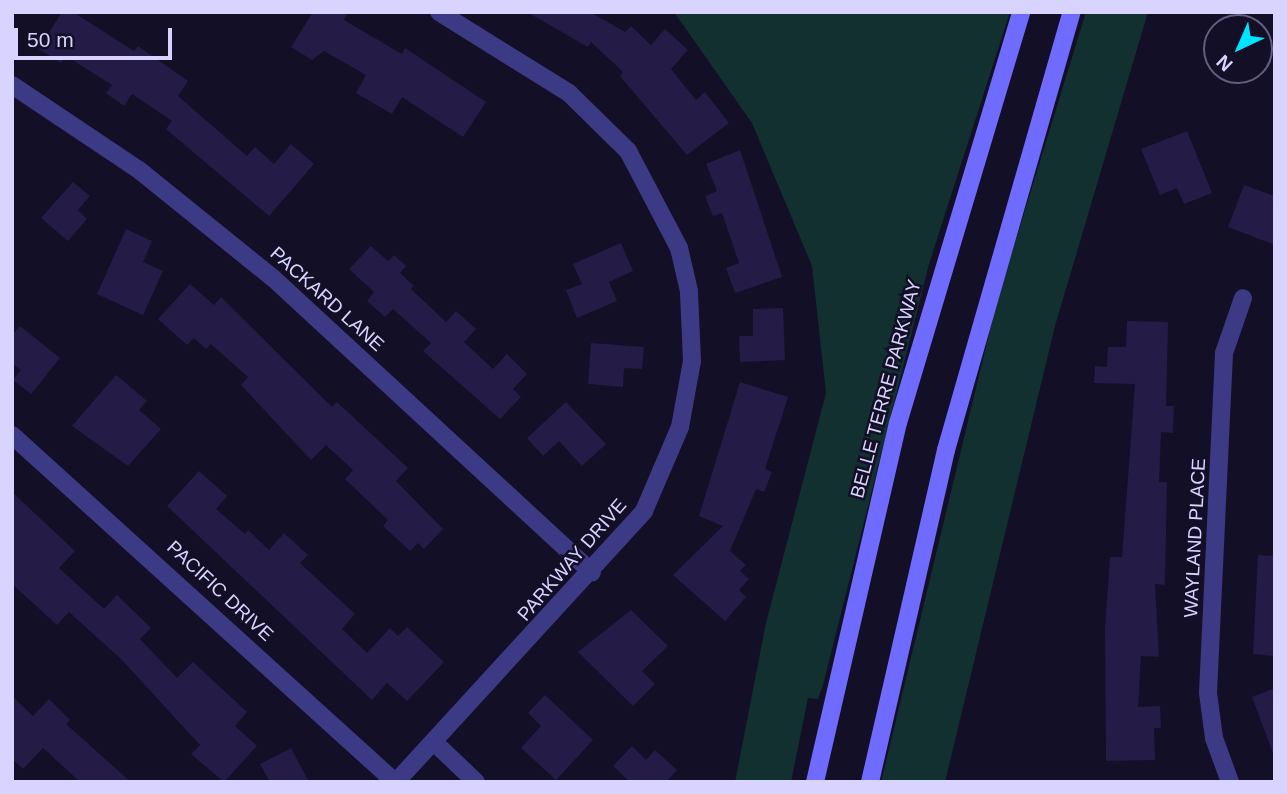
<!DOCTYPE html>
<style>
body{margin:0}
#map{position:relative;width:1287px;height:794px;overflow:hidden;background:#130f26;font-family:Arial,sans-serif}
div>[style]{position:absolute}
.green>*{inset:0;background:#12302f}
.building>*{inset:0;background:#241b47}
.minor>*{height:18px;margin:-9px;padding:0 9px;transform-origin:9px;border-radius:9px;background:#3d3a85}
.secondary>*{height:18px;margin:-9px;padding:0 9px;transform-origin:9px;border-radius:9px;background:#6f6bff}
span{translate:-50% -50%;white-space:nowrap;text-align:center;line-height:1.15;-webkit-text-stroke:5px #130f26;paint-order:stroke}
.street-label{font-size:19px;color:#d9d4ff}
.frame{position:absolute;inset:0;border:14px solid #d9d4ff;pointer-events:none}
.north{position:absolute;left:1203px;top:14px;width:70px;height:70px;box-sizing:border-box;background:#130f26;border:2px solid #625e7d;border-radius:50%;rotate:224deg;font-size:19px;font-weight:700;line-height:28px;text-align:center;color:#d9d4ff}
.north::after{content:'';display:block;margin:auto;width:24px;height:32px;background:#00e5ff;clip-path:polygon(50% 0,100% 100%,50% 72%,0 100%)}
.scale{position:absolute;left:14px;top:28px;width:158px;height:32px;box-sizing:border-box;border:4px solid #d9d4ff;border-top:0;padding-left:9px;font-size:21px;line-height:24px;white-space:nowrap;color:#d9d4ff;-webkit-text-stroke:5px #130f26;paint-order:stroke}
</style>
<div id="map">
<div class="green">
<i style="clip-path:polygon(674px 12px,1010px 12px,929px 264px,823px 685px,818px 699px,808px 698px,791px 782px,735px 782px,766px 623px,826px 393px,812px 266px,752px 123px)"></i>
<i style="clip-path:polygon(1086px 12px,1148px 12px,1055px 326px,945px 782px,881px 782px,997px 301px)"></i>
</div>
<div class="building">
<i style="clip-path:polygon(62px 12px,73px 12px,134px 51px,138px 46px,188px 81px,178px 96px,247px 156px,255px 147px,274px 164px,291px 144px,314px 164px,269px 216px,166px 129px,172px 121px,132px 94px,124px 106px,106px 93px,112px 85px,66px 56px,61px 63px,39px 49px)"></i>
<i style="clip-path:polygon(313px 12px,348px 12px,344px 20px,402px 54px,405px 48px,486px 102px,463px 137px,402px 97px,392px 114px,356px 93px,366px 75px,324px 51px,312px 60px,291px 47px)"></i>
<i style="clip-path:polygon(527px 12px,590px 12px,625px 32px,631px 26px,651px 45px,665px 29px,688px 50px,671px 69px,696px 100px,705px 92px,729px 123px,687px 155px,620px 76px,623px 72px,591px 42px,588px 47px)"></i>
<i style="clip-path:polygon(1187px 131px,1212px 193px,1184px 204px,1177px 188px,1160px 195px,1141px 149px)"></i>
<i style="clip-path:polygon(740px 150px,782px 277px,735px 293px,726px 268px,739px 263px,722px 213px,713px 216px,705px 196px,717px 191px,706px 164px)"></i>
<i style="clip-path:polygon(73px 182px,90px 196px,78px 210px,87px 219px,68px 241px,41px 218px)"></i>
<i style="clip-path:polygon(1244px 185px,1275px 196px,1275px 245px,1228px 227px)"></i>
<i style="clip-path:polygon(126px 229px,152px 241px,143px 262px,163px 271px,143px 315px,97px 294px)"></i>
<i style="clip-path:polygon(621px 243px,633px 271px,609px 282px,617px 301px,577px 318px,566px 290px,582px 284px,573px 264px)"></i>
<i style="clip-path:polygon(371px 246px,388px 261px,394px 255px,406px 266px,400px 273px,414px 286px,411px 289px,446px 322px,456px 311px,476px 329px,464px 342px,493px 369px,507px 354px,527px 374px,513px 389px,521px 397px,500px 419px,423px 351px,431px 343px,393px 309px,385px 317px,367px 301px,374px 292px,349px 269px)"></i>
<i style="clip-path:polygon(190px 284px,214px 305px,221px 297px,332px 407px,337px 402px,408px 468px,396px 481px,443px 529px,424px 549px,418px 543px,410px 551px,383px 526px,388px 520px,345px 479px,353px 470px,326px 445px,311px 460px,241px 385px,248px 377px,211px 344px,206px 349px,194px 338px,187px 345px,158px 319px)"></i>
<i style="clip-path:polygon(783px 308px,785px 360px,740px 362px,739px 336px,753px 336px,753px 309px)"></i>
<i style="clip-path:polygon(1127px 321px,1168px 322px,1166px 406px,1174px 406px,1173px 433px,1161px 432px,1159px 482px,1167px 482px,1165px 585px,1155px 584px,1159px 657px,1141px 656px,1138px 707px,1160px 706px,1161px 728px,1154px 728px,1155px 760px,1106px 761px,1105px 629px,1110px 557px,1122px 557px,1135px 384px,1094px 383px,1095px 366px,1107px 367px,1108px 347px,1126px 347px)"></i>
<i style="clip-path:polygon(20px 326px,60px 358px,31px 394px,13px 380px,21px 370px,12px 363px,12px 335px)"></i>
<i style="clip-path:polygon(591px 343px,644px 347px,642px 369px,624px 368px,623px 387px,588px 384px)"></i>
<i style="clip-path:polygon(116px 375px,147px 401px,139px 410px,161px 429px,128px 466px,72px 426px)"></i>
<i style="clip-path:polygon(740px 382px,788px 397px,765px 469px,772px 472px,764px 492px,756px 489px,730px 551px,746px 565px,740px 571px,749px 579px,739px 590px,746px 597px,725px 621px,673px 575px,723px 526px,699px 516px)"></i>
<i style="clip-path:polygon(566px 402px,606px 444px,582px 466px,559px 441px,543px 456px,527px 438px)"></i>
<i style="clip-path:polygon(199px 471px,227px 496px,216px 509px,245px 534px,248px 530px,269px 550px,284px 533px,308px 555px,300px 563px,355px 614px,342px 629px,367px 653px,390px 628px,398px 636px,407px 627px,444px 662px,407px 701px,387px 683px,372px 700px,167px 506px)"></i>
<i style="clip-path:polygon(12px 492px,75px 551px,59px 568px,104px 609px,117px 595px,151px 628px,140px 639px,177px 678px,193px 662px,247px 712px,235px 726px,257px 746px,224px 782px,191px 754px,200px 745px,121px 659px,69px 612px,57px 625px,12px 584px)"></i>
<i style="clip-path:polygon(1258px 555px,1275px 556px,1275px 656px,1253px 654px)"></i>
<i style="clip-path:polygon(631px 610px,668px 646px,642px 671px,655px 684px,633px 706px,578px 652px)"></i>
<i style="clip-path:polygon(1275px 688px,1275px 753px,1273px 753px,1252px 697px)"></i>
<i style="clip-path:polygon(545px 695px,593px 740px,556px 780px,521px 748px,541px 726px,528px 713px)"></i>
<i style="clip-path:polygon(12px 696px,33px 716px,49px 699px,70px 720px,66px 724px,131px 782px,80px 782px,43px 748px,23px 769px,12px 759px)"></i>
<i style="clip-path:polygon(632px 746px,646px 760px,655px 750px,677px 770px,666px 782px,630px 782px,613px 766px)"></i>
<i style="clip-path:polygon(291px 748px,309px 782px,270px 782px,260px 764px)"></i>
</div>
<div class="minor">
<i style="left:12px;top:85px;width:153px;rotate:33.8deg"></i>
<i style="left:139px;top:170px;width:172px;rotate:38.9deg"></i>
<i style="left:273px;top:278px;width:434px;rotate:42.7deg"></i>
<i style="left:12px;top:435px;width:517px;rotate:42.18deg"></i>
<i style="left:434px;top:742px;width:58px;rotate:43.6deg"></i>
<i style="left:396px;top:782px;width:367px;rotate:-47.5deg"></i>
<i style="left:644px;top:511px;width:91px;rotate:-66.8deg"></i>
<i style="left:680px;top:427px;width:67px;rotate:-79.7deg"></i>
<i style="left:692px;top:361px;width:70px;rotate:-92.5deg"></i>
<i style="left:689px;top:291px;width:44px;rotate:-103.1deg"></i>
<i style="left:679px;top:248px;width:110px;rotate:-117.7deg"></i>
<i style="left:628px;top:151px;width:83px;rotate:-135.5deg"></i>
<i style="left:569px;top:93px;width:153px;rotate:-148.1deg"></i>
<i style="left:1230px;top:782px;width:47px;rotate:-110deg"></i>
<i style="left:1214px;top:738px;width:45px;rotate:-97.6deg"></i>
<i style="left:1208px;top:693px;width:340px;rotate:-87.3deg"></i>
<i style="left:1224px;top:353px;width:58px;rotate:-70.9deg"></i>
</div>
<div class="secondary">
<i style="left:815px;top:782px;width:368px;rotate:-77deg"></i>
<i style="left:898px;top:423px;width:429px;rotate:-73.3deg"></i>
<i style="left:870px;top:782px;width:341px;rotate:-77.1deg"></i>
<i style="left:946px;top:450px;width:456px;rotate:-74deg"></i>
</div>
<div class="street-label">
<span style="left:327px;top:299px;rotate:42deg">PACKARD LANE</span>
<span style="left:886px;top:389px;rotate:-75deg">BELLE TERRE PARKWAY</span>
<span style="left:1195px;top:538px;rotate:-87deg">WAYLAND PLACE</span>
<span style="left:572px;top:560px;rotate:-49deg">PARKWAY DRIVE</span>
<span style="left:220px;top:591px;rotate:43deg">PACIFIC DRIVE</span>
</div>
<div class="frame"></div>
<div class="north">N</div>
<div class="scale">50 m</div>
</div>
